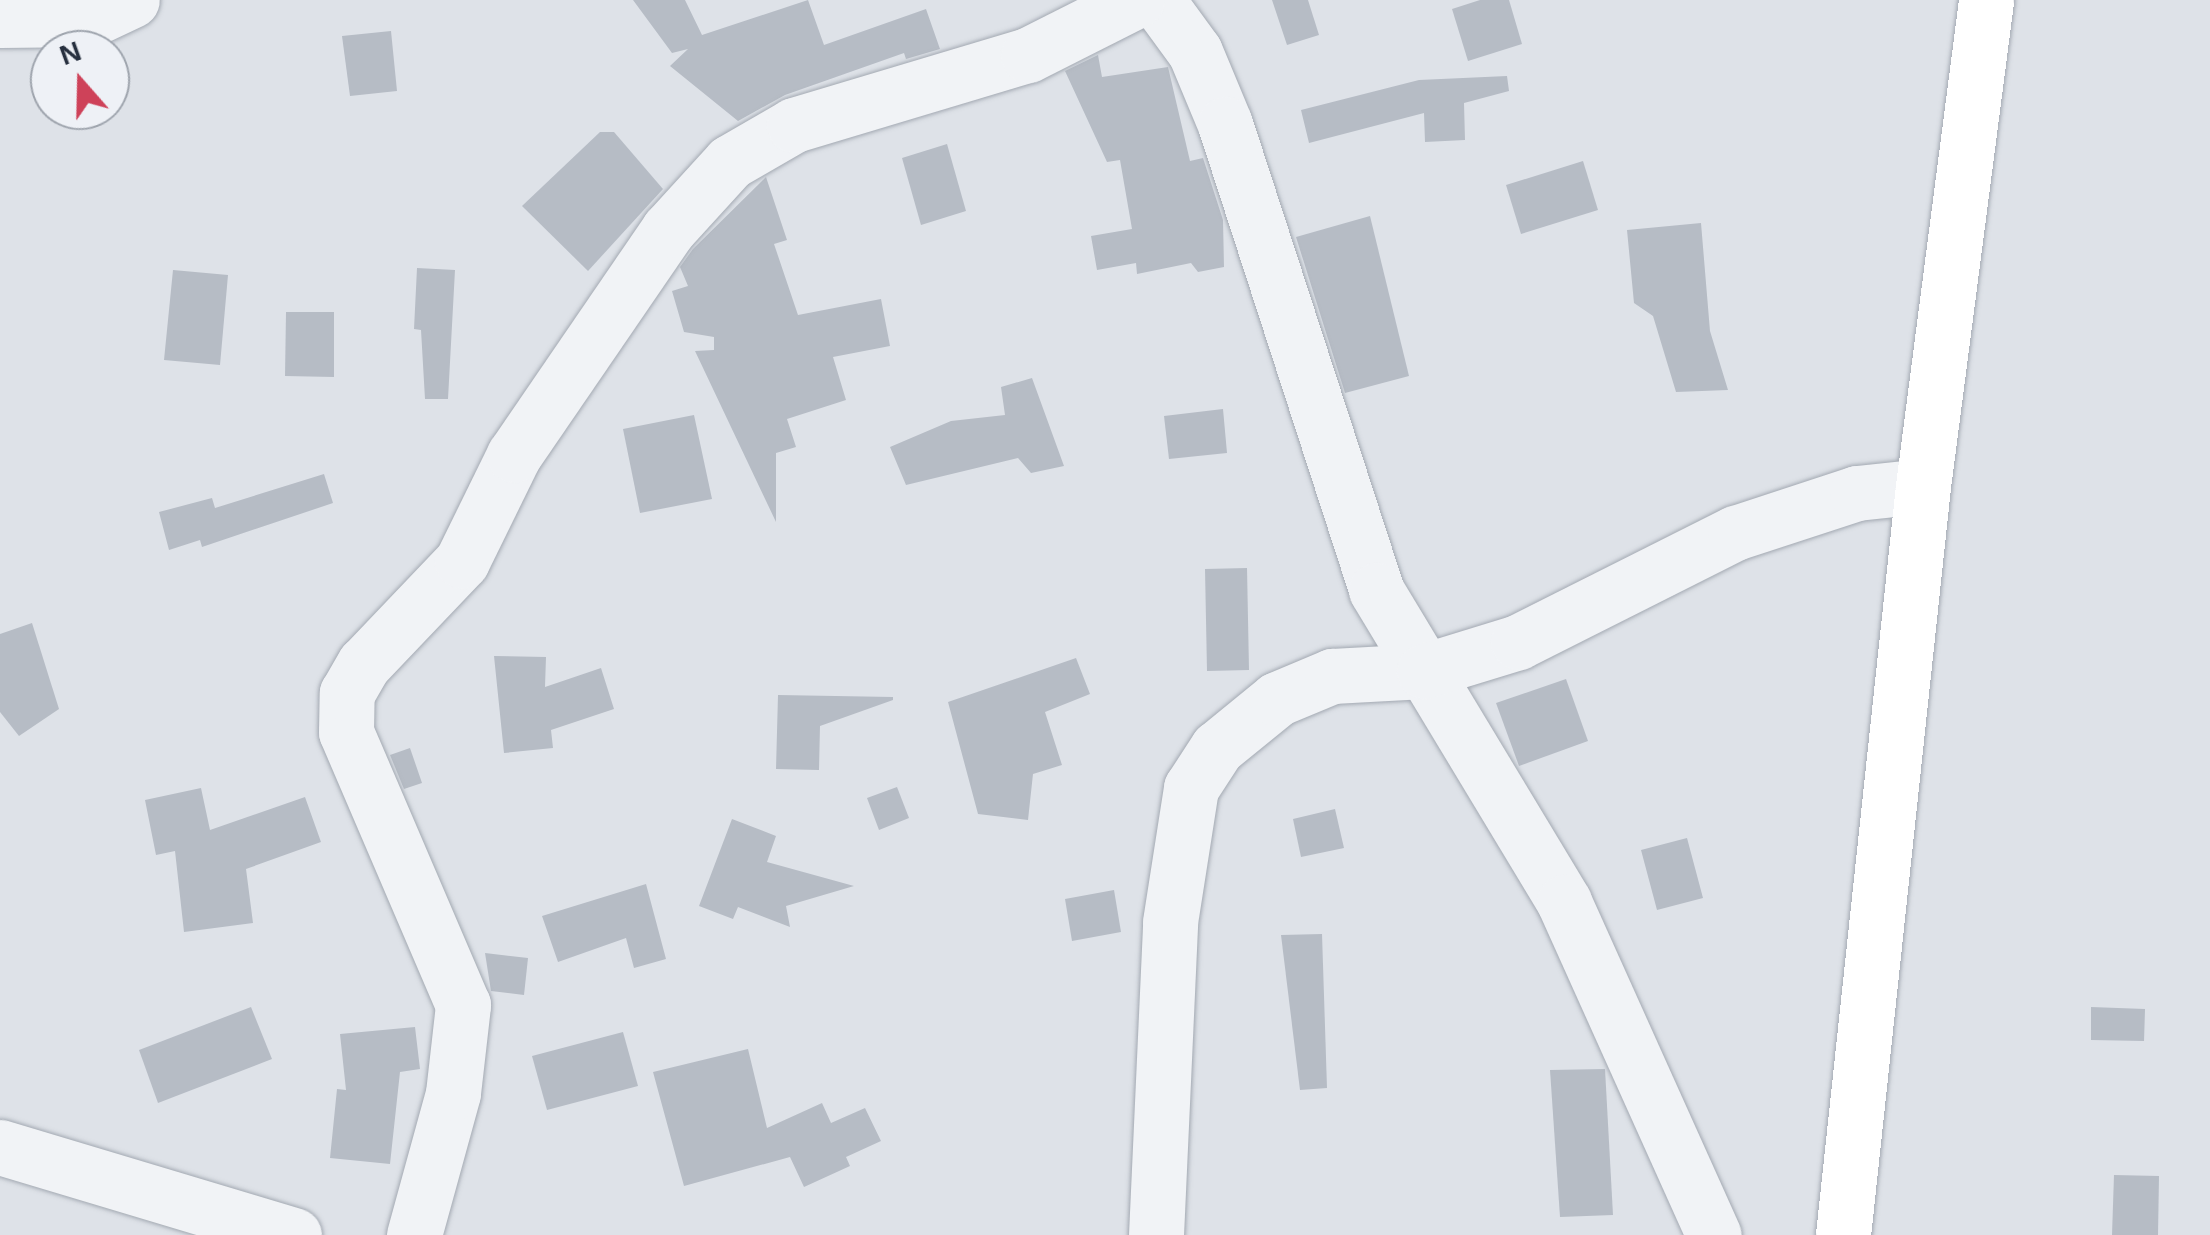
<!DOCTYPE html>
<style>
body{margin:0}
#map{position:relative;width:2210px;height:1235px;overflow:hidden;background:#dee2e8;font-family:Helvetica,sans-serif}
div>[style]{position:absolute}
.building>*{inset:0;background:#b6bcc5}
.roads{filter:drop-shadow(0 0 2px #a3a9b2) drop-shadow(0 0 2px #a3a9b2)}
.minor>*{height:55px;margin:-27.5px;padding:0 27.5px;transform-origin:27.5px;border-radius:27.5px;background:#f1f3f6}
.major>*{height:55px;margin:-27.5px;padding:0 27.5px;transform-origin:27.5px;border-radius:27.5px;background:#fff}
span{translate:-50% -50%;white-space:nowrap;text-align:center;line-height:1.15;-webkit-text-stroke:8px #eef1f6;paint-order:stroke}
.north{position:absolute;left:30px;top:30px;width:100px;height:100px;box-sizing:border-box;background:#eef1f6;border:2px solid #9ea4ad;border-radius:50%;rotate:340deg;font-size:28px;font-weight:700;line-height:40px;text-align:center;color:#27303f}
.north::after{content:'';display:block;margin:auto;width:35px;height:45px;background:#ce4259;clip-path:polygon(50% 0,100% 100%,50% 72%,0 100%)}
</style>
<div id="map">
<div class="building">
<i style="clip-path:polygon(633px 0,685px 0,702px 35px,808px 0,824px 45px,926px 9px,940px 49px,906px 59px,904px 53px,785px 95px,738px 121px,670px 66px,688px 49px,672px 53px)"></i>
<i style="clip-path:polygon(1272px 0,1308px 0,1319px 35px,1287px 45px)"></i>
<i style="clip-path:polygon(1480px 0,1509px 0,1522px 44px,1468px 61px,1452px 9px)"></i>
<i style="clip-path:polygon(391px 31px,397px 91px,350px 96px,342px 36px)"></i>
<i style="clip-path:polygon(1098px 55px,1102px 77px,1168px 67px,1190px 161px,1203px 158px,1223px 220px,1224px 267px,1198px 272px,1191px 263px,1137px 274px,1136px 263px,1097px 270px,1091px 236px,1132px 229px,1120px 160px,1107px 162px,1065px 71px)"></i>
<i style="clip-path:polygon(1507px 76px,1509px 91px,1464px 103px,1465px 140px,1425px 142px,1424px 113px,1309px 143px,1301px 110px,1419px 80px)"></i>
<i style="clip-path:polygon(600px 132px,614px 132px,663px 189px,588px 271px,522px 206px)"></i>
<i style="clip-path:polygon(947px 144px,966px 211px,921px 225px,902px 158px)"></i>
<i style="clip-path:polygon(1583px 161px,1598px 210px,1521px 234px,1506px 185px)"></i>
<i style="clip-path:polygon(766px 177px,787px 240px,774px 244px,798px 315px,881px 299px,890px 346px,833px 357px,846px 400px,787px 419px,796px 447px,776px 453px,776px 522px,695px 351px,714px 350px,714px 337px,684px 332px,672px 291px,688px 286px,680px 267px,693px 249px)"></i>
<i style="clip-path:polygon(1370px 216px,1409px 376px,1345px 393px,1296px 237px)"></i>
<i style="clip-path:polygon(1701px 223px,1710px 331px,1728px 390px,1676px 392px,1653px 316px,1634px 303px,1627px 230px)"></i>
<i style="clip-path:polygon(417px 268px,455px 270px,448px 399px,425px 399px,421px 330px,414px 329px)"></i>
<i style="clip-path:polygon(173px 270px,228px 275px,220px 365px,164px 360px)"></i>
<i style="clip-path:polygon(286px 312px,334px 312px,334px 377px,285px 376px)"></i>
<i style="clip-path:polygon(1032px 378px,1064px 466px,1031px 473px,1018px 458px,906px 485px,890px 447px,951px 421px,1005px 415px,1001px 387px)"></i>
<i style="clip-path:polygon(1223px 409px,1227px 453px,1169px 459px,1164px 416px)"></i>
<i style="clip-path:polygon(694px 415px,712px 499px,640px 513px,623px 429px)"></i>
<i style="clip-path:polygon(324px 474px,333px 503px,202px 547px,200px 540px,169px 550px,159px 512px,212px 498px,215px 508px)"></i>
<i style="clip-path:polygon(1247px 568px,1249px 670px,1207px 671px,1205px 569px)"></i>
<i style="clip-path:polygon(32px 623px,59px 709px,19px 736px,0 712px,0 634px)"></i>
<i style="clip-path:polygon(494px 656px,546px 657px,545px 687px,601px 668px,614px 709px,551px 730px,553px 748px,504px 753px)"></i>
<i style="clip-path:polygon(1076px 658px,1090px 694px,1045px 712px,1062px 765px,1033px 774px,1028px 820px,978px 814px,948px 702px)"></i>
<i style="clip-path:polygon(1566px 679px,1588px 741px,1519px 766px,1496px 703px)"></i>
<i style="clip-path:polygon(778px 695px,893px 697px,893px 700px,820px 726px,819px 770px,776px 769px)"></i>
<i style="clip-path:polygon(410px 748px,422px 783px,404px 789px,390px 755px)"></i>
<i style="clip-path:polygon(897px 787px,909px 818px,879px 830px,867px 798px)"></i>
<i style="clip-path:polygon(201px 788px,210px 830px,305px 797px,321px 842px,246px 869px,253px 923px,184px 932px,175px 851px,156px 855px,145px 800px)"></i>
<i style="clip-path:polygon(1335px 809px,1344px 848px,1301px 857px,1293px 819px)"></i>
<i style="clip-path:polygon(732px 819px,776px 836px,767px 862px,854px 886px,786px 906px,790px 927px,738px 907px,733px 919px,699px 906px)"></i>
<i style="clip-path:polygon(1687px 838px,1703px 898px,1657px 910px,1641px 850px)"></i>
<i style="clip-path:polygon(646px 884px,666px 959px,634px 968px,626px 938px,558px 962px,542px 916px)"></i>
<i style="clip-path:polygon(1114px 890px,1121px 932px,1072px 941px,1065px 899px)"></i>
<i style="clip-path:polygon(1322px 934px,1327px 1088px,1300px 1090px,1281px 935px)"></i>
<i style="clip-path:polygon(485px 953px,528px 958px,524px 995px,491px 991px)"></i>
<i style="clip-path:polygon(251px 1007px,272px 1059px,158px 1103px,139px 1050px)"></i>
<i style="clip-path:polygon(2091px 1007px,2145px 1009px,2144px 1041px,2091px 1040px)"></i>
<i style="clip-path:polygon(415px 1027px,420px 1069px,400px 1072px,390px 1164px,330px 1158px,337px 1089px,346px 1090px,340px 1034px)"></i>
<i style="clip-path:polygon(623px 1032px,638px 1086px,547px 1110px,532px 1056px)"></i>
<i style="clip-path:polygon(748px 1049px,767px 1128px,822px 1103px,831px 1123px,865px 1108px,881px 1141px,846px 1157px,850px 1166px,804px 1187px,790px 1157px,684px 1186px,653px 1072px)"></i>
<i style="clip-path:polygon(1605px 1069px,1613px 1215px,1560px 1217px,1550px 1070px)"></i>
<i style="clip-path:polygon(2114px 1175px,2159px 1176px,2158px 1235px,2112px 1235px)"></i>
</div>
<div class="roads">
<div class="minor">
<i style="left:1157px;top:0;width:64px;rotate:53.8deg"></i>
<i style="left:1195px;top:52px;width:78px;rotate:67.4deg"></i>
<i style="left:1225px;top:124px;width:490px;rotate:72deg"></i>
<i style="left:1376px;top:590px;width:364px;rotate:58.9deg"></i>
<i style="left:1564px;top:902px;width:365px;rotate:65.8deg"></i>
<i style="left:0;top:20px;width:92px;rotate:-0.6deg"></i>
<i style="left:92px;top:19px;width:44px;rotate:-25.4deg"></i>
<i style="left:0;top:1147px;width:307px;rotate:16.7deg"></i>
<i style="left:414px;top:1235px;width:147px;rotate:-74.6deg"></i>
<i style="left:453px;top:1093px;width:89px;rotate:-83.5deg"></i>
<i style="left:463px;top:1005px;width:297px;rotate:-113.2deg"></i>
<i style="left:346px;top:732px;width:39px;rotate:-89deg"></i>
<i style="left:347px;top:693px;width:34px;rotate:-60deg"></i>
<i style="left:364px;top:664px;width:142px;rotate:-46.4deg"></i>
<i style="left:462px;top:561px;width:118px;rotate:-63.9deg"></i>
<i style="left:514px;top:455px;width:273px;rotate:-55.6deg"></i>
<i style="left:668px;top:230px;width:92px;rotate:-47.6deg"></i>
<i style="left:730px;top:162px;width:74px;rotate:-30deg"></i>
<i style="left:794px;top:125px;width:244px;rotate:-16.7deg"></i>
<i style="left:1028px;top:55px;width:122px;rotate:-26.8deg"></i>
<i style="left:1156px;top:1235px;width:313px;rotate:-87.4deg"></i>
<i style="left:1170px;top:922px;width:136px;rotate:-81.1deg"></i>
<i style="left:1191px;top:788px;width:48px;rotate:-57deg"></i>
<i style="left:1217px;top:748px;width:77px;rotate:-39.2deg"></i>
<i style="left:1277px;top:699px;width:60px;rotate:-22.7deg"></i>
<i style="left:1332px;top:676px;width:92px;rotate:-3.1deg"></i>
<i style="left:1424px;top:671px;width:98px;rotate:-17.1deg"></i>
<i style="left:1518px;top:642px;width:243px;rotate:-26.7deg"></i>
<i style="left:1735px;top:533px;width:128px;rotate:-18.2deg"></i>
<i style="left:1857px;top:493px;width:66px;rotate:-6.1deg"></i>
</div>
<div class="major">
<i style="left:1843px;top:1235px;width:753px;rotate:-83.9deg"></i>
<i style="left:1923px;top:486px;width:490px;rotate:-82.6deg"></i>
</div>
</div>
<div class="north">N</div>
</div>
